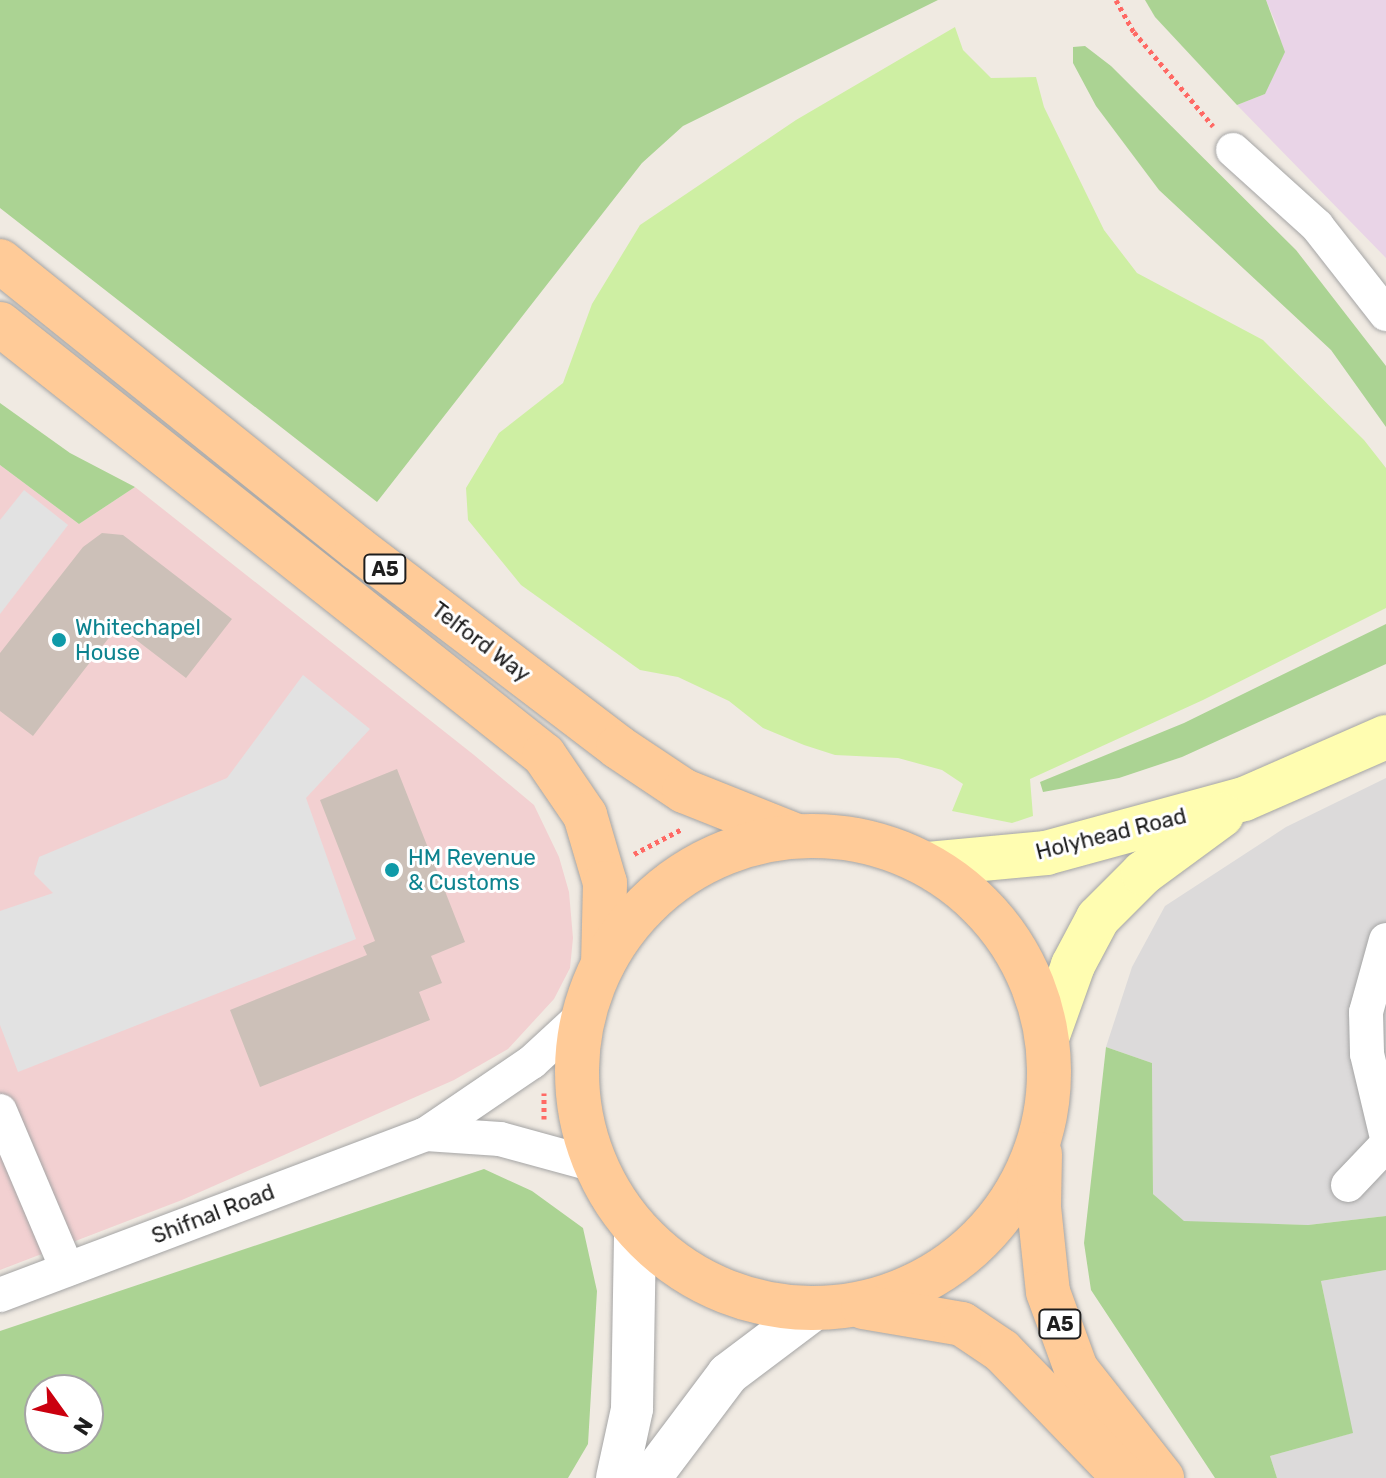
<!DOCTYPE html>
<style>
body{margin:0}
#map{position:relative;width:1386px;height:1478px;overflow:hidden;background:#f0eae2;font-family:Rubik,sans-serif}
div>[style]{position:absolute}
.residential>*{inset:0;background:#dcdada}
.commercial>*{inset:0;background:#f2d0d1}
.industrial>*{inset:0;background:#e9d4e7}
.grass>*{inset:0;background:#ceefa3}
.forest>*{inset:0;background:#abd393}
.parking>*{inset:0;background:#e2e2e2}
.building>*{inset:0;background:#ccc0b8}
.path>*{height:5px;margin-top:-2.5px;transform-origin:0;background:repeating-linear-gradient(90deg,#ff6964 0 4px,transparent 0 8px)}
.roads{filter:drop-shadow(0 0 2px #a5a5a5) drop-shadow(0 0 2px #a5a5a5)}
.minor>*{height:34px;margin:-17px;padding:0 17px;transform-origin:17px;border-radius:17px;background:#fff}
.tertiary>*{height:42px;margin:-21px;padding:0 21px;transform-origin:21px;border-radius:21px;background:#fff}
.secondary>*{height:44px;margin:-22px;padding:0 22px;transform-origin:22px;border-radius:22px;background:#fffdb1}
.primary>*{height:44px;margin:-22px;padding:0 22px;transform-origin:22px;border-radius:22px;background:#ffcb98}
.primary>.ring{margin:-22px;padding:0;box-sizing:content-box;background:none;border:44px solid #ffcb98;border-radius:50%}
.dots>*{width:22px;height:22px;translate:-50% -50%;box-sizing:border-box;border:4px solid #fff;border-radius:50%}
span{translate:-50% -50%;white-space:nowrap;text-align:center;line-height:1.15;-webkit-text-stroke:6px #fff;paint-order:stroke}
.shield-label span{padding:2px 6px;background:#fff;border:2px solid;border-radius:6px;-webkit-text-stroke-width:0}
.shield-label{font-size:20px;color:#1e1e1e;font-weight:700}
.culture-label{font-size:22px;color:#0d838f}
.left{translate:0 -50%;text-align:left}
.street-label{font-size:22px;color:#1e1e1e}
.north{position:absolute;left:24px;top:1374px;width:80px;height:80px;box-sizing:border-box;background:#fff;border:2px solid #a5a5a5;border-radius:50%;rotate:123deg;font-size:22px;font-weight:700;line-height:32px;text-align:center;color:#1e1e1e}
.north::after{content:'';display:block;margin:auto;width:28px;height:36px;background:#cb000f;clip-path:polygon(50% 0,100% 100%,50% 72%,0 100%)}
</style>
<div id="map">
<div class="residential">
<i style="clip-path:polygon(1386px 778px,1386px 1216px,1308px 1225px,1184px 1222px,1153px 1194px,1152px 1063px,1106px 1047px,1132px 967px,1165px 906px,1286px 827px)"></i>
<i style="clip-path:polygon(1386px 1270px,1386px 1478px,1277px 1478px,1270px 1456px,1352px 1433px,1321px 1281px)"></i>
</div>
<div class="commercial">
<i style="clip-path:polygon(0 465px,79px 524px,135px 487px,474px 755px,534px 805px,559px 857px,569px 892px,573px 938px,570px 968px,554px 999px,508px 1049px,454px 1080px,182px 1200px,0 1270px)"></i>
</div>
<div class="industrial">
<i style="clip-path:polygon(1266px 0,1386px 0,1386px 258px,1237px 105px,1265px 94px,1280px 33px)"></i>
</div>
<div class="grass">
<i style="clip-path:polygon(955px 27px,963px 50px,991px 78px,1036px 77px,1044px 107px,1104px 230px,1137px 273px,1263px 340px,1364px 440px,1386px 468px,1386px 608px,1203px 700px,1030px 779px,1033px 816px,1012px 823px,952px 811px,963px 784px,942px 770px,898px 758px,835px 755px,804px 745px,763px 728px,729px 701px,678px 677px,640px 670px,521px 585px,468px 520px,466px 488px,499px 433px,563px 383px,592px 304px,640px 225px,796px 120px)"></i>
</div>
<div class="forest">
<i style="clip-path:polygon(0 0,938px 0,683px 126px,642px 163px,377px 502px,0 208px)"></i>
<i style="clip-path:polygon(1145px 0,1266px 0,1285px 52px,1265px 94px,1237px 105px,1155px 17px)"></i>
<i style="clip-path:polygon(1085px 46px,1111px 66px,1296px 250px,1386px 366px,1386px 427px,1331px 350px,1159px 190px,1096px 106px,1073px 63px,1073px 47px)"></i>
<i style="clip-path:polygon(0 403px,70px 453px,135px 487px,79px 524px,0 465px)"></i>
<i style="clip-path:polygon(1386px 624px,1386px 664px,1182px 757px,1119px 778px,1043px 792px,1040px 782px,1184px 723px)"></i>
<i style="clip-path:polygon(1106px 1047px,1152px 1063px,1153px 1194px,1184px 1221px,1308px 1225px,1386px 1216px,1386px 1270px,1321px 1281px,1353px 1433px,1270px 1456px,1277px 1478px,1215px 1478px,1091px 1290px,1084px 1243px)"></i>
<i style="clip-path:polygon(evenodd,484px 1169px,532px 1191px,583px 1228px,597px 1291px,588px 1444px,568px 1478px,0 1478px,0 1331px,484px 1169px,40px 1390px,88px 1390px,88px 1438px,40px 1438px,40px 1390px)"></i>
</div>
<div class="parking">
<i style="clip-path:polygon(24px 490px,68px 525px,0 614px,0 520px)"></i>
<i style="clip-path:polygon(303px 675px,370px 729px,306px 798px,356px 939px,18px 1072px,0 1025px,0 911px,53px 893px,34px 874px,39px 857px,227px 778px)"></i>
</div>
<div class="building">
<i style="clip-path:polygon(102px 533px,123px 535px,232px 619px,186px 678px,118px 626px,33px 736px,0 711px,0 653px,83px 547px)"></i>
<i style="clip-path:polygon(397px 769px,465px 942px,431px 956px,442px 983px,419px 992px,430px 1020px,260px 1087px,230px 1010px,367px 955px,363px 946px,375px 941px,320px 800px)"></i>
</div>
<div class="path">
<i style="left:1116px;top:0;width:37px;rotate:61deg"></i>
<i style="left:1134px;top:32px;width:123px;rotate:50deg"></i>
<i style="left:634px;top:854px;width:54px;rotate:-27.5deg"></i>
<i style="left:544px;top:1119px;width:26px;rotate:-90deg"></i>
</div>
<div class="roads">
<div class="minor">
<i style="left:1233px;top:150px;width:113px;rotate:42.1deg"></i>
<i style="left:1317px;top:226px;width:112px;rotate:51.9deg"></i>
<i style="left:1386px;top:940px;width:75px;rotate:105.5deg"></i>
<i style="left:1366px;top:1012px;width:42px;rotate:88.6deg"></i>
<i style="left:1367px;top:1054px;width:82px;rotate:76.6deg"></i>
<i style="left:0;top:1111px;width:172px;rotate:67deg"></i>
<i style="left:426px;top:1134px;width:74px;rotate:3.9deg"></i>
<i style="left:500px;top:1139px;width:98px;rotate:15.3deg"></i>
<i style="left:1348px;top:1185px;width:55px;rotate:-46.5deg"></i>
<i style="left:0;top:1295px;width:455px;rotate:-20.7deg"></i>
<i style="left:426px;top:1134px;width:128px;rotate:-34.2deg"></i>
<i style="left:532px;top:1062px;width:69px;rotate:-42.7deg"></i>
</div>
<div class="tertiary">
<i style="left:617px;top:1478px;width:71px;rotate:-77.7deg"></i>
<i style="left:632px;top:1409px;width:180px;rotate:-89deg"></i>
<i style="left:650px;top:1478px;width:130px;rotate:-53.1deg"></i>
<i style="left:728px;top:1374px;width:106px;rotate:-37deg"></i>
</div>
<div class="secondary">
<i style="left:928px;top:864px;width:119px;rotate:-5.3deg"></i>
<i style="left:1046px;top:853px;width:205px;rotate:-15.3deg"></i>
<i style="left:1244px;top:799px;width:155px;rotate:-23.6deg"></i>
<i style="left:1048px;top:1035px;width:74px;rotate:-70.3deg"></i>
<i style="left:1073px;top:965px;width:53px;rotate:-62deg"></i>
<i style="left:1098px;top:918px;width:64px;rotate:-45deg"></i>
<i style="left:1143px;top:873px;width:98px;rotate:-36.3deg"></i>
</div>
<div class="primary">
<i style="left:0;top:261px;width:458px;rotate:38.8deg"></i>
<i style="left:357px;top:548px;width:328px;rotate:37.3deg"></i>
<i style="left:618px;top:747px;width:79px;rotate:33.7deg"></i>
<i style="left:684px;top:791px;width:122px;rotate:21.7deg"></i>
<i style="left:0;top:324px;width:694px;rotate:38.39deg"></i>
<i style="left:544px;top:755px;width:73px;rotate:55.7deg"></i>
<i style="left:585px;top:815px;width:71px;rotate:73.6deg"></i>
<i style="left:605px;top:883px;width:81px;rotate:91.4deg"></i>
<i class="ring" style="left:577px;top:836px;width:428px;height:428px"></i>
<i style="left:1040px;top:1154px;width:53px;rotate:91.1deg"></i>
<i style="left:1039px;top:1207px;width:85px;rotate:84deg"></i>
<i style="left:1048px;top:1292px;width:82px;rotate:70deg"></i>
<i style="left:1076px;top:1369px;width:139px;rotate:51.7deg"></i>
<i style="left:863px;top:1307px;width:100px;rotate:9.7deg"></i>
<i style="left:962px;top:1324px;width:48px;rotate:34deg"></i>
<i style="left:1002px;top:1351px;width:177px;rotate:45.9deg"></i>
</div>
</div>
<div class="dots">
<i style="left:59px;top:640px;background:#0f9aa8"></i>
<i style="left:392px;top:870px;background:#0f9aa8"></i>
</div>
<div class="shield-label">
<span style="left:385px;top:569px">A5</span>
<span style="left:1060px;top:1324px">A5</span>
</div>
<div class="culture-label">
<span class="left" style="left:75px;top:640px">Whitechapel<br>House</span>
<span class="left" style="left:408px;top:870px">HM Revenue<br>&amp; Customs</span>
</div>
<div class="street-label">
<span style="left:481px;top:642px;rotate:37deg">Telford Way</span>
<span style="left:1111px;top:834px;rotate:-14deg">Holyhead Road</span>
<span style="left:213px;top:1214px;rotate:-21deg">Shifnal Road</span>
</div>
<div class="north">N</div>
</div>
